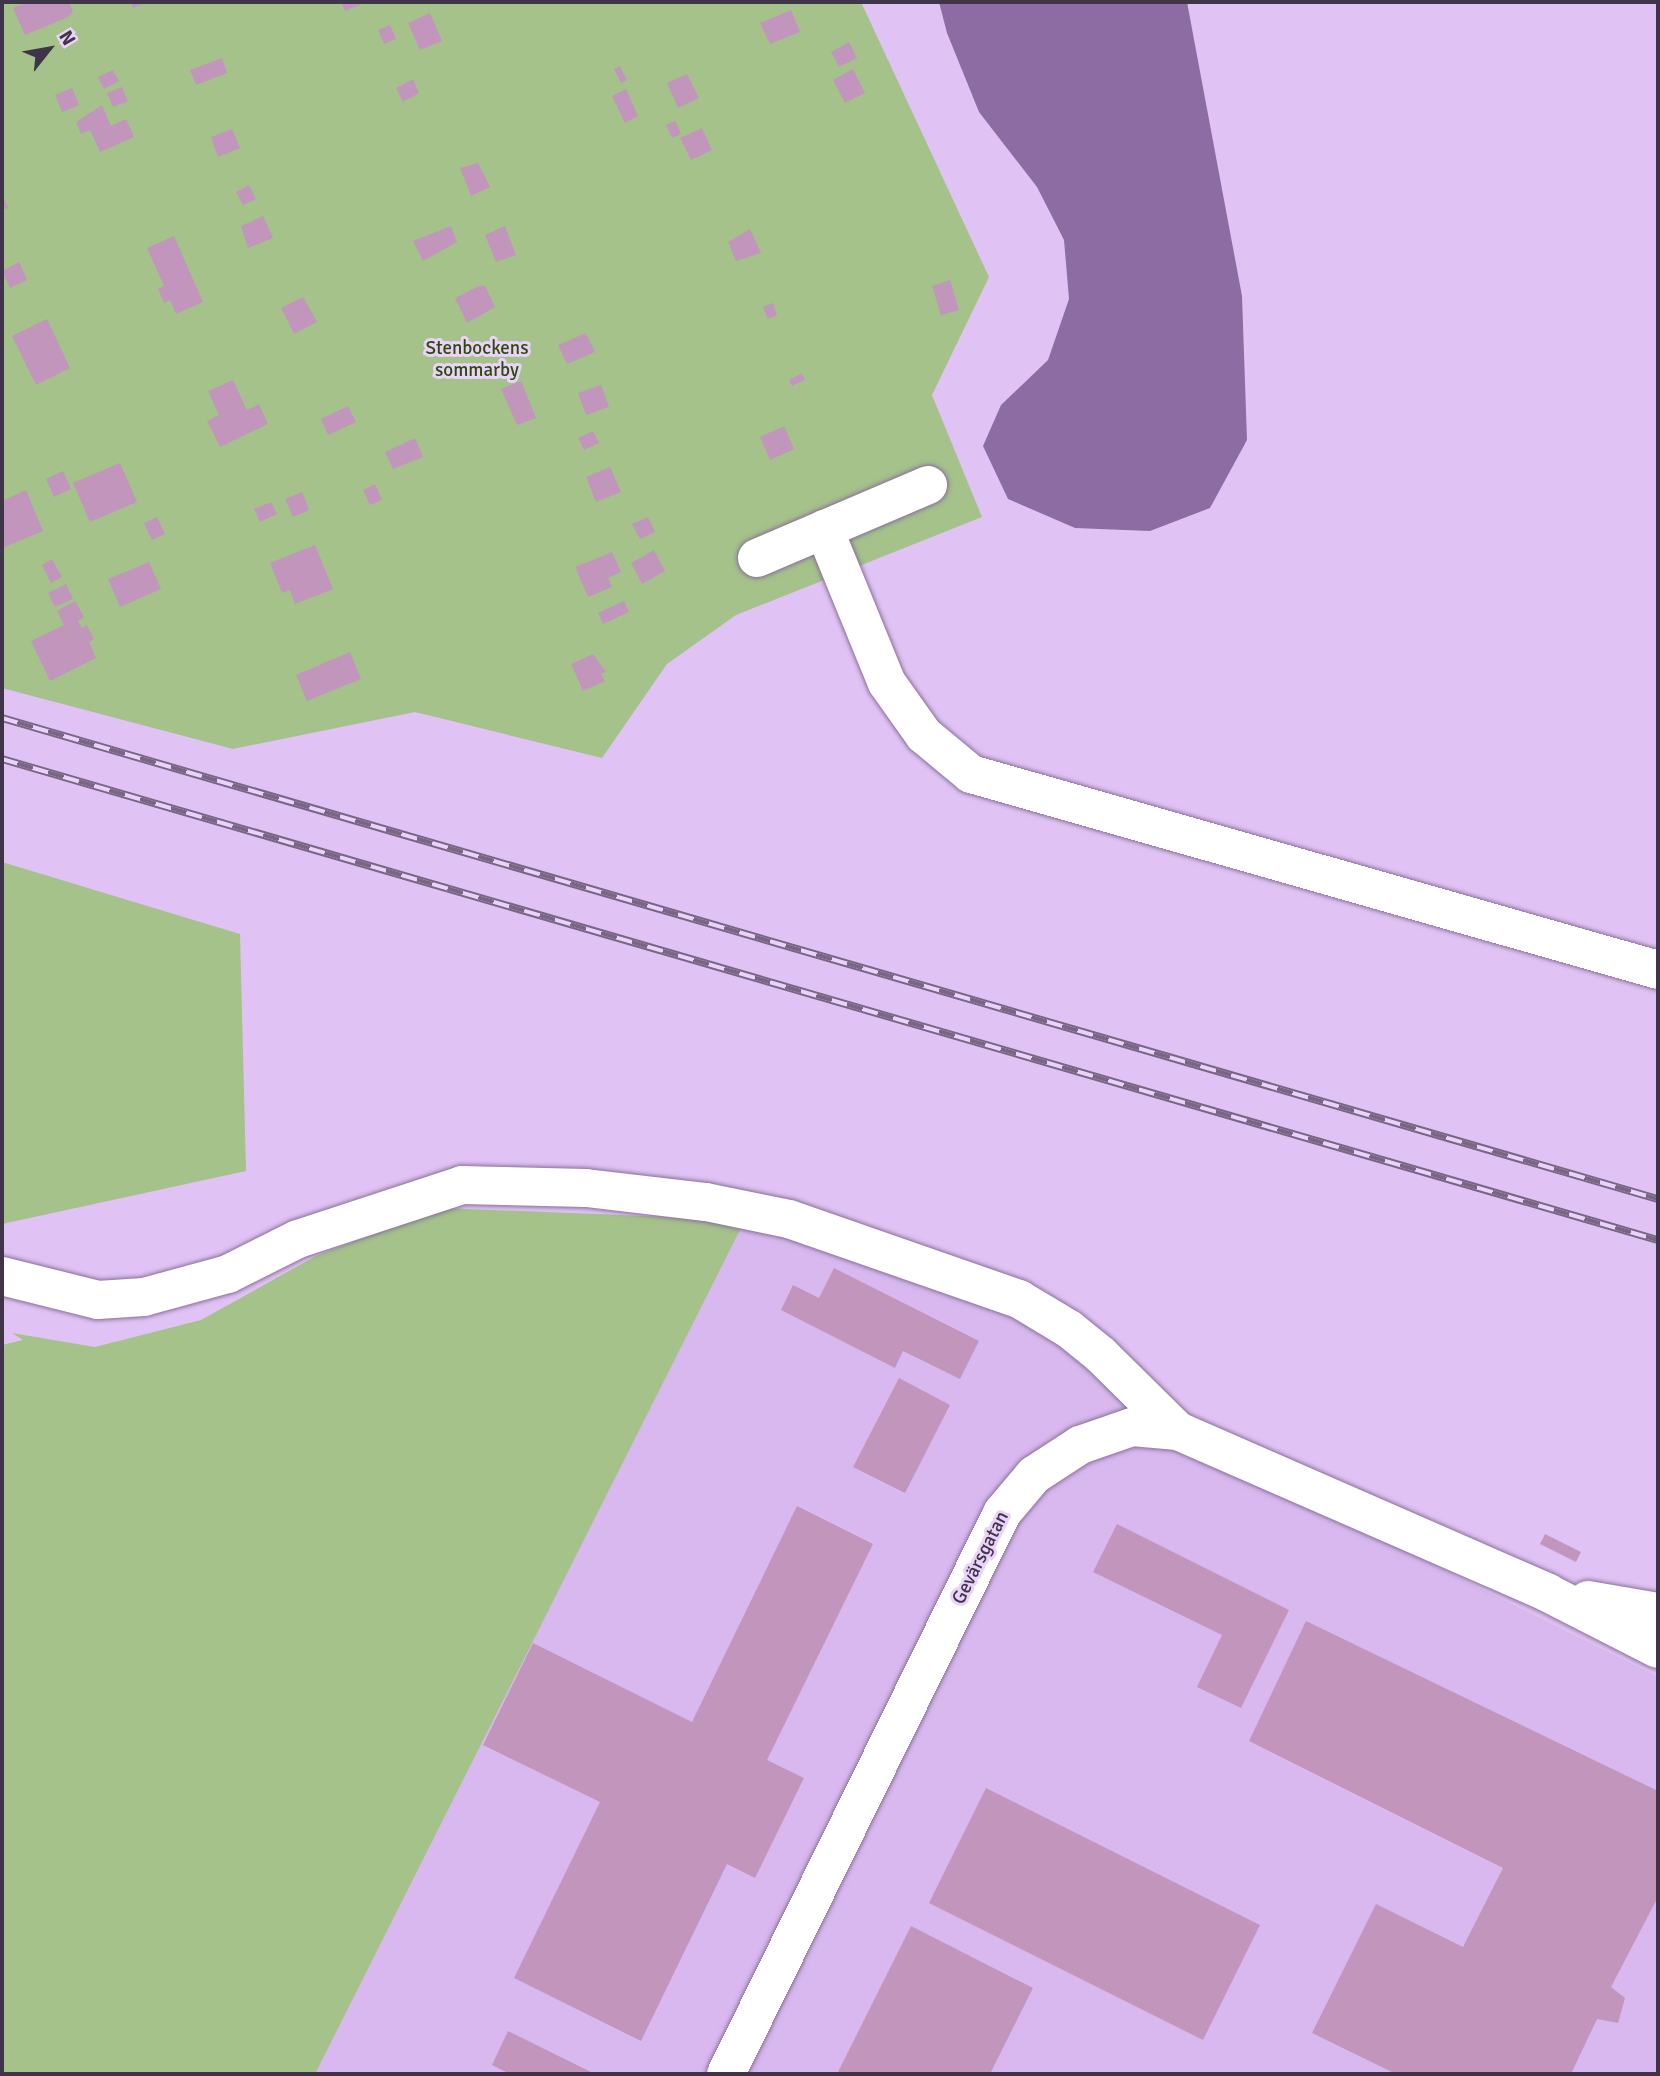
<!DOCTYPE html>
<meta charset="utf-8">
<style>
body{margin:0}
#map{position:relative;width:1660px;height:2076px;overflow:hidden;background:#e0c3f4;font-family:Signika,sans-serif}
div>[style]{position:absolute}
.built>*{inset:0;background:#d8b8ef}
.green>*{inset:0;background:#a4c28a}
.water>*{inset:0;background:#8d6ca3}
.building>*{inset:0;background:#c296bc}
.roads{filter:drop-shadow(0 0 2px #8a709c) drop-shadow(0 0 2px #8a709c)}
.minor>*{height:38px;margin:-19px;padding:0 19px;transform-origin:19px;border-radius:19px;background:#fff}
.rail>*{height:8px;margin-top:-4px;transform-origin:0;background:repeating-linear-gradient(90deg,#ead3fa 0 16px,#786684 0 32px);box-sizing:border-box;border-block:2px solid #786684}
span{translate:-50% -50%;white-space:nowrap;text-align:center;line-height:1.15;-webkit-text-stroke:6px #ead3fa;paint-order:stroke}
.park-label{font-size:19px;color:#2e4a08}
.street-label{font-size:19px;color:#403448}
.frame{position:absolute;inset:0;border:4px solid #403448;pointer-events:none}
.north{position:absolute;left:14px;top:14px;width:70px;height:70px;-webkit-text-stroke:5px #ead3fa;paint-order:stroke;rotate:59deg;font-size:19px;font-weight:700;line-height:28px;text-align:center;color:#403448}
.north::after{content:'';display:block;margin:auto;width:24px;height:32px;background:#403448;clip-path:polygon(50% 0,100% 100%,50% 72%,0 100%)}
</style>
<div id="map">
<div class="built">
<i style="clip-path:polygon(745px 1220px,840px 1248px,1063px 1337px,1141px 1419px,1658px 1677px,1658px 2074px,311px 2074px)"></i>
</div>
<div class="green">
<i style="clip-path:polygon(2px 2px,861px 2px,989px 277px,932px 395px,982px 517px,736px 615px,667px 664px,602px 758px,415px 712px,233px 749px,2px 688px)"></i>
<i style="clip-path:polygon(2px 862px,240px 934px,246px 1171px,2px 1224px)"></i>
<i style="clip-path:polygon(442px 1208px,745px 1220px,315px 2074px,2px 2074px,2px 1345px,23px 1340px,12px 1333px,95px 1347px,201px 1320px,316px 1256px)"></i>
</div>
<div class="water">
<i style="clip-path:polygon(939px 2px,1187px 2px,1242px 296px,1247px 440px,1210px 508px,1150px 531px,1075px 528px,1008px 499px,983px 446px,1001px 405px,1048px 360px,1069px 299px,1064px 240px,1037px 187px,979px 112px,947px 33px)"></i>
</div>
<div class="building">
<i style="clip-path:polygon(28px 2px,69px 2px,73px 11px,68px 17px,25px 35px,13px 8px)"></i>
<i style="clip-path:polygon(131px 2px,147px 2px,133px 8px)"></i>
<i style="clip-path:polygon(341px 2px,367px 2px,345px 11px)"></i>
<i style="clip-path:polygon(791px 10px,800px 32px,770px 44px,760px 23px)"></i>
<i style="clip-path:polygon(430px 13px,442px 41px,420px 50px,408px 23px)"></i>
<i style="clip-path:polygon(390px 25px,396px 39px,384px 44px,378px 30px)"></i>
<i style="clip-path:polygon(849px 42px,857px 58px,839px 67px,831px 52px)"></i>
<i style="clip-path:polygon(222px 58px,227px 73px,196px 85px,190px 70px)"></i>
<i style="clip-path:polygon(620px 66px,627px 80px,621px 83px,614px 69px)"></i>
<i style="clip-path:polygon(853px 69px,865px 93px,845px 103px,833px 80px)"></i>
<i style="clip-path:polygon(113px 70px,119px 81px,104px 89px,98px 77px)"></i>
<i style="clip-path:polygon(687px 74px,699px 98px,678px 108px,667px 83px)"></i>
<i style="clip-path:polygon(413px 79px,419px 93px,403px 102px,396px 88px)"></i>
<i style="clip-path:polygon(122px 87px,128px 101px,113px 107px,107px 93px)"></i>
<i style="clip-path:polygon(72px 88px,79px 105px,62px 112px,55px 95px)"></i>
<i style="clip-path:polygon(626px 89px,638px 116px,625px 123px,612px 96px)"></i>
<i style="clip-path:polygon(102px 105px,111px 126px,126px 119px,134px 137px,100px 152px,90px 130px,81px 134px,76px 122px)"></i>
<i style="clip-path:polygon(675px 121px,681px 134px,672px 138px,666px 125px)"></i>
<i style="clip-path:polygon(702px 128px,712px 150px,691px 160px,680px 138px)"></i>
<i style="clip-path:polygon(232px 129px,240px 148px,218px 157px,211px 137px)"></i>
<i style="clip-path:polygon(478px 163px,490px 187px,471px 196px,460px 168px)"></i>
<i style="clip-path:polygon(249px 185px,256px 199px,243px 205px,236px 192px)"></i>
<i style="clip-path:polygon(2px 193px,8px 208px,2px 210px)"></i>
<i style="clip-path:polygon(263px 216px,273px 238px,248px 248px,241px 226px)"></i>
<i style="clip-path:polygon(451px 226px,457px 242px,423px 261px,413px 241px)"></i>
<i style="clip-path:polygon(505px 226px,516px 255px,496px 262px,485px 235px)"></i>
<i style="clip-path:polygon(750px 229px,761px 253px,736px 261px,728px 242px)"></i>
<i style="clip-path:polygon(174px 236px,203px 302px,176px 314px,170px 300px,164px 303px,158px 289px,164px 286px,147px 248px)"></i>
<i style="clip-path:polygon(19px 262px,27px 280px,10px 288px,2px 271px)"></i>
<i style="clip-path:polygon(950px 280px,959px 310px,941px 315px,932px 286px)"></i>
<i style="clip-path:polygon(479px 286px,485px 286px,495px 307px,467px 323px,455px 298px)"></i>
<i style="clip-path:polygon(303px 297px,317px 322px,294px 334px,281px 308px)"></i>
<i style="clip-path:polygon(773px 303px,777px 315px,768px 319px,763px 307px)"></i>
<i style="clip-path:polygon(47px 319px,70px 368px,36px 385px,12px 336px)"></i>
<i style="clip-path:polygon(586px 333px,595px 352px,567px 364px,558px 345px)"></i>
<i style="clip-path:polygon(802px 373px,805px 380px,792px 386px,789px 380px)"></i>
<i style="clip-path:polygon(233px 380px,247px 410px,259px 404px,268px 424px,220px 447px,207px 421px,219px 415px,208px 391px)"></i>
<i style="clip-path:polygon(521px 381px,536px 418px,517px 425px,501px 389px)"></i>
<i style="clip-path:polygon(601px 385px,609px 407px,586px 415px,578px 393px)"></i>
<i style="clip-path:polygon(348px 406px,356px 422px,328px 435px,321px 419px)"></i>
<i style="clip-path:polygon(784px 426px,794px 449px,770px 460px,760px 437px)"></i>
<i style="clip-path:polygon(593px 431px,599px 443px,584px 450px,578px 438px)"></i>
<i style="clip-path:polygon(415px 438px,423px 457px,393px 469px,385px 452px)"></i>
<i style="clip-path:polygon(120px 463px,137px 502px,90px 522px,73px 483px)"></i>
<i style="clip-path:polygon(610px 467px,621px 492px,596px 502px,586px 477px)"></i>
<i style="clip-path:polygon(63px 471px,71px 489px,54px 497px,46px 479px)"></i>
<i style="clip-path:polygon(375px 484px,382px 500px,370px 505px,363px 490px)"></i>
<i style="clip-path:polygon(26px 490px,43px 531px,2px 548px,2px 501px)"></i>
<i style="clip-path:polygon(302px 492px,309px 510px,293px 517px,285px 499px)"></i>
<i style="clip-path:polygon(271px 502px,277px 514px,260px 522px,254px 509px)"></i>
<i style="clip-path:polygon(157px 517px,165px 534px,152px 540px,144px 523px)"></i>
<i style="clip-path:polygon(648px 517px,655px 532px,640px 539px,632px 524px)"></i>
<i style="clip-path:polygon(315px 545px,333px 589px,295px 604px,290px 590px,282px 593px,270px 563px)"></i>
<i style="clip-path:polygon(654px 550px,665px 571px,642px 584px,631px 563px)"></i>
<i style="clip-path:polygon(612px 552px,621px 572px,608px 578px,612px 587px,588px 597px,575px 567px)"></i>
<i style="clip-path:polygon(52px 559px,62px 577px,51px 583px,42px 565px)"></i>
<i style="clip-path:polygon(149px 562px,161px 589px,120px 607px,108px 579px)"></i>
<i style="clip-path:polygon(66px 584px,73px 599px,55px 607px,48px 593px)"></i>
<i style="clip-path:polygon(75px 601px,84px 617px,78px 621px,82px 628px,87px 625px,94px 639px,89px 642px,96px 658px,50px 681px,31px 641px,64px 625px,57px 611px)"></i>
<i style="clip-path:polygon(624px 601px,629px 612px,603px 624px,598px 613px)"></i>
<i style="clip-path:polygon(350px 652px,361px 679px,307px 701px,296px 675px)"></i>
<i style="clip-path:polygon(593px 654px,606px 672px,601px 674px,605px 681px,583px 691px,571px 664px)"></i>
<i style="clip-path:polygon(834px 1268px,979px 1341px,960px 1379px,903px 1351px,895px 1368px,781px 1310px,793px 1285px,819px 1298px)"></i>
<i style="clip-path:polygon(899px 1378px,950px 1405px,905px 1493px,853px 1467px)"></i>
<i style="clip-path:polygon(797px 1506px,873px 1544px,767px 1760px,804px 1778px,755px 1878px,727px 1864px,641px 2041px,514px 1978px,600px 1802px,483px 1745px,533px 1643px,692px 1722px)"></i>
<i style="clip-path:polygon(1117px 1524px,1289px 1610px,1241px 1708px,1197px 1687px,1222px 1635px,1093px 1572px)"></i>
<i style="clip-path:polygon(1545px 1534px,1581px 1552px,1576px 1562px,1540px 1544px)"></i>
<i style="clip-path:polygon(1306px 1621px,1658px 1791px,1658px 1897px,1611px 1987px,1625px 1998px,1618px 2023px,1597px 2019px,1571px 2074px,1396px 2074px,1312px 2033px,1376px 1904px,1463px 1947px,1503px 1868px,1249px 1741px)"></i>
<i style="clip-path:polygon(986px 1788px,1260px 1925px,1203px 2040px,929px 1903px)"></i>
<i style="clip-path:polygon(911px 1926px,1033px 1988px,990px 2074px,837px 2074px)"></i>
<i style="clip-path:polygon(508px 2031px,595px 2074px,510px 2074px,492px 2065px)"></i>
</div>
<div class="roads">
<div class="minor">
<i style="left:824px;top:529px;width:166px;rotate:67.8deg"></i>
<i style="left:887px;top:683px;width:64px;rotate:54.6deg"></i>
<i style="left:924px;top:735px;width:61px;rotate:39.7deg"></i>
<i style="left:971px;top:774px;width:714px;rotate:15.92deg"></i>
<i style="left:757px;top:558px;width:186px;rotate:-23.1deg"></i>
<i style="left:2px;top:1276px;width:99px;rotate:14deg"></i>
<i style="left:98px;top:1300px;width:46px;rotate:-3.7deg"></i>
<i style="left:144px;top:1297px;width:87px;rotate:-15.3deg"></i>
<i style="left:228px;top:1274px;width:78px;rotate:-26.6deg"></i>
<i style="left:298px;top:1239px;width:173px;rotate:-18.2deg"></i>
<i style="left:462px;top:1185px;width:124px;rotate:1.4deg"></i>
<i style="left:586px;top:1188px;width:121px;rotate:6.7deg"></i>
<i style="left:706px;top:1202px;width:85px;rotate:11.6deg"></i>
<i style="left:789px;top:1219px;width:244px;rotate:19.2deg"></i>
<i style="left:1019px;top:1299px;width:58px;rotate:31deg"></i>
<i style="left:1069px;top:1329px;width:41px;rotate:39.1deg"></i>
<i style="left:1101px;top:1355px;width:108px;rotate:44.6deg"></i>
<i style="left:1588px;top:1600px;width:71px;rotate:9.7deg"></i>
<i style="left:726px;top:2074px;width:625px;rotate:-63.8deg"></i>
<i style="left:1002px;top:1513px;width:50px;rotate:-49.9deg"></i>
<i style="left:1034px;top:1475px;width:55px;rotate:-33.1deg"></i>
<i style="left:1080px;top:1445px;width:55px;rotate:-19.1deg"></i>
<i style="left:1132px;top:1427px;width:46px;rotate:5deg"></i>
<i style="left:1178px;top:1431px;width:404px;rotate:23.6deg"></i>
<i style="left:1548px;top:1593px;width:123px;rotate:27deg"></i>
</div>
</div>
<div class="rail">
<i style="left:2px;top:718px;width:1724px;rotate:16.2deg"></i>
<i style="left:2px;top:759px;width:1724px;rotate:16.2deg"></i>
</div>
<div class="park-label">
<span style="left:477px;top:360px">Stenbockens<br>sommarby</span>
</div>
<div class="street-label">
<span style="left:981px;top:1558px;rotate:-63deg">Gevärsgatan</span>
</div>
<div class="frame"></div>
<div class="north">N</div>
</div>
